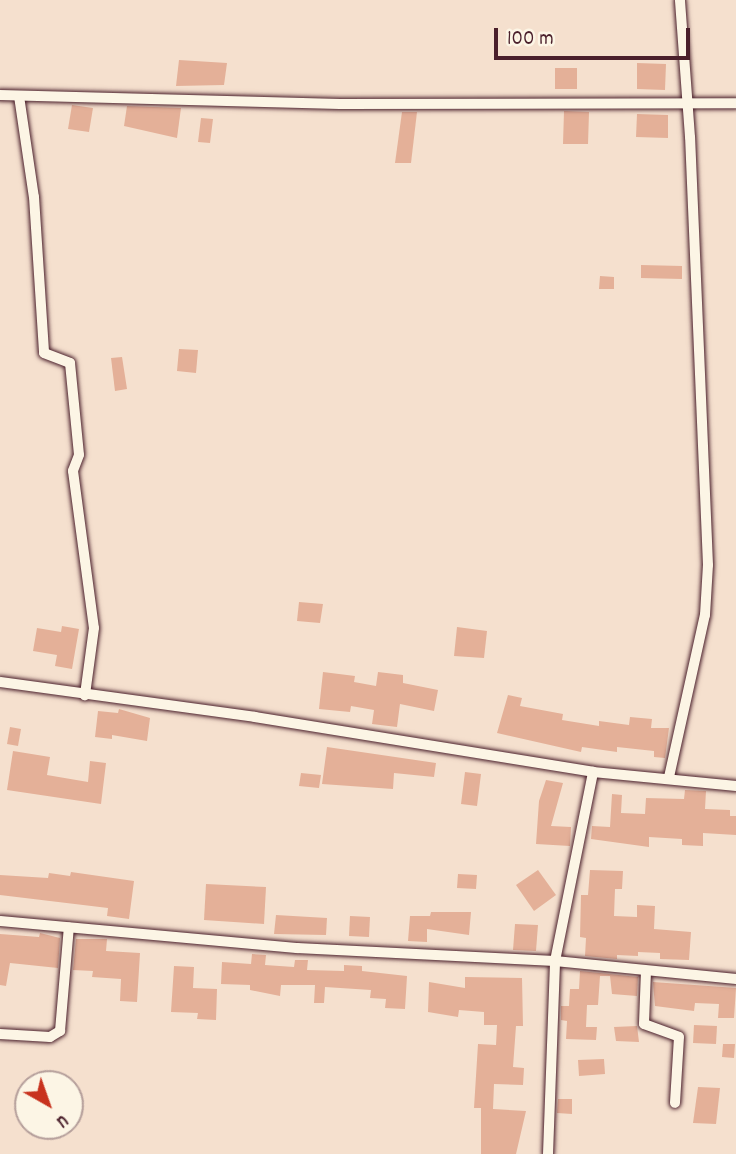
<!DOCTYPE html>
<style>
body{margin:0}
#map{position:relative;width:736px;height:1154px;overflow:hidden;background:#f5e0ce;font-family:Dekko,sans-serif}
div>[style]{position:absolute}
.building>*{inset:0;background:#e4b098}
.roads{filter:drop-shadow(0 0 2px #4a1f2b) drop-shadow(0 0 2px #4a1f2b)}
.minor>*{height:10px;margin:-5px;padding:0 5px;transform-origin:5px;border-radius:5px;background:#fcf5e5}
span{translate:-50% -50%;white-space:nowrap;text-align:center;line-height:1.15;-webkit-text-stroke:5px #fcf5e5;paint-order:stroke}
.north{position:absolute;left:14px;top:1070px;width:70px;height:70px;box-sizing:border-box;background:#fcf5e5;border:2px solid #b59f9b;border-radius:50%;rotate:140deg;font-size:19px;font-weight:700;line-height:28px;text-align:center;color:#4a1f2b}
.north::after{content:'';display:block;margin:auto;width:24px;height:32px;background:#c8321e;clip-path:polygon(50% 0,100% 100%,50% 72%,0 100%)}
.scale{position:absolute;left:494px;top:28px;width:196px;height:32px;box-sizing:border-box;border:4px solid #4a1f2b;border-top:0;padding-left:9px;font-size:21px;line-height:24px;white-space:nowrap;color:#4a1f2b;-webkit-text-stroke:5px #fcf5e5;paint-order:stroke}
</style>
<div id="map">
<div class="building">
<i style="clip-path:polygon(179px 60px,227px 63px,224px 85px,176px 86px)"></i>
<i style="clip-path:polygon(637px 63px,666px 64px,665px 90px,637px 89px)"></i>
<i style="clip-path:polygon(555px 68px,577px 68px,577px 89px,555px 89px)"></i>
<i style="clip-path:polygon(72px 105px,93px 108px,89px 132px,68px 129px)"></i>
<i style="clip-path:polygon(127px 106px,181px 108px,177px 138px,124px 126px)"></i>
<i style="clip-path:polygon(564px 111px,589px 112px,588px 144px,563px 144px)"></i>
<i style="clip-path:polygon(402px 112px,417px 112px,411px 163px,395px 163px)"></i>
<i style="clip-path:polygon(637px 114px,668px 115px,668px 138px,636px 137px)"></i>
<i style="clip-path:polygon(201px 118px,213px 119px,210px 143px,198px 142px)"></i>
<i style="clip-path:polygon(641px 265px,682px 266px,682px 279px,641px 278px)"></i>
<i style="clip-path:polygon(600px 276px,614px 277px,614px 289px,599px 289px)"></i>
<i style="clip-path:polygon(179px 349px,198px 350px,196px 373px,177px 371px)"></i>
<i style="clip-path:polygon(122px 357px,127px 389px,115px 391px,111px 358px)"></i>
<i style="clip-path:polygon(299px 602px,323px 604px,320px 623px,297px 621px)"></i>
<i style="clip-path:polygon(62px 626px,79px 629px,72px 669px,55px 666px,57px 655px,33px 651px,37px 628px,61px 632px)"></i>
<i style="clip-path:polygon(457px 627px,487px 631px,484px 658px,454px 656px)"></i>
<i style="clip-path:polygon(323px 672px,355px 676px,354px 682px,376px 686px,378px 672px,403px 675px,403px 683px,438px 690px,434px 711px,400px 704px,397px 727px,372px 724px,374px 710px,351px 706px,350px 712px,319px 709px)"></i>
<i style="clip-path:polygon(508px 695px,522px 698px,520px 706px,563px 714px,562px 720px,599px 726px,599px 721px,629px 725px,630px 717px,652px 719px,651px 728px,669px 728px,665px 758px,654px 757px,654px 751px,617px 747px,617px 752px,582px 747px,581px 752px,497px 733px)"></i>
<i style="clip-path:polygon(119px 709px,150px 718px,147px 741px,112px 735px,112px 739px,95px 737px,98px 711px,118px 713px)"></i>
<i style="clip-path:polygon(10px 727px,21px 729px,18px 746px,7px 744px)"></i>
<i style="clip-path:polygon(327px 747px,436px 763px,434px 777px,394px 773px,393px 789px,322px 784px)"></i>
<i style="clip-path:polygon(13px 751px,50px 757px,47px 775px,88px 782px,90px 761px,106px 763px,101px 804px,7px 790px)"></i>
<i style="clip-path:polygon(465px 772px,481px 774px,477px 806px,461px 804px)"></i>
<i style="clip-path:polygon(301px 773px,321px 775px,319px 788px,299px 786px)"></i>
<i style="clip-path:polygon(546px 780px,563px 783px,551px 826px,571px 827px,570px 846px,536px 844px,539px 801px)"></i>
<i style="clip-path:polygon(685px 790px,706px 791px,705px 809px,730px 810px,730px 816px,736px 816px,736px 835px,703px 833px,703px 846px,682px 845px,682px 839px,649px 837px,649px 847px,591px 839px,592px 826px,610px 827px,612px 794px,622px 795px,621px 813px,645px 814px,646px 798px,684px 799px)"></i>
<i style="clip-path:polygon(538px 870px,556px 895px,534px 911px,516px 885px)"></i>
<i style="clip-path:polygon(590px 870px,623px 871px,622px 889px,615px 889px,614px 916px,637px 917px,637px 905px,655px 906px,654px 929px,691px 932px,689px 960px,660px 959px,660px 953px,638px 952px,638px 956px,617px 955px,617px 959px,585px 956px,586px 938px,580px 937px,581px 895px,588px 895px)"></i>
<i style="clip-path:polygon(71px 872px,134px 881px,129px 919px,107px 916px,108px 908px,0 895px,0 875px,48px 878px,49px 873px,70px 876px)"></i>
<i style="clip-path:polygon(458px 874px,477px 875px,476px 889px,457px 888px)"></i>
<i style="clip-path:polygon(206px 884px,266px 887px,264px 924px,204px 920px)"></i>
<i style="clip-path:polygon(431px 912px,471px 912px,469px 935px,427px 929px,427px 942px,408px 941px,410px 916px,430px 916px)"></i>
<i style="clip-path:polygon(276px 915px,327px 918px,326px 935px,274px 934px)"></i>
<i style="clip-path:polygon(350px 916px,370px 917px,369px 937px,349px 936px)"></i>
<i style="clip-path:polygon(515px 924px,538px 925px,536px 951px,513px 950px)"></i>
<i style="clip-path:polygon(40px 933px,60px 938px,58px 968px,10px 963px,6px 986px,0 985px,0 934px,39px 937px)"></i>
<i style="clip-path:polygon(76px 939px,107px 939px,106px 951px,140px 953px,137px 1002px,120px 1001px,121px 979px,92px 977px,93px 971px,73px 970px)"></i>
<i style="clip-path:polygon(252px 954px,266px 955px,265px 965px,294px 967px,295px 960px,308px 960px,307px 970px,344px 971px,344px 965px,362px 966px,362px 971px,407px 976px,405px 1009px,385px 1008px,386px 999px,370px 998px,371px 990px,325px 987px,324px 1003px,314px 1003px,315px 985px,281px 985px,280px 996px,250px 990px,250px 985px,221px 984px,222px 962px,251px 964px)"></i>
<i style="clip-path:polygon(174px 966px,194px 967px,193px 988px,217px 989px,216px 1020px,197px 1019px,198px 1013px,171px 1012px)"></i>
<i style="clip-path:polygon(580px 971px,638px 977px,637px 996px,612px 994px,610px 976px,600px 976px,598px 1005px,587px 1005px,586px 1027px,597px 1027px,596px 1040px,566px 1039px,567px 1021px,561px 1020px,561px 1006px,569px 1006px,570px 989px,579px 989px)"></i>
<i style="clip-path:polygon(465px 977px,522px 978px,523px 1026px,516px 1026px,513px 1067px,524px 1068px,523px 1085px,494px 1084px,493px 1109px,526px 1111px,516px 1154px,481px 1154px,481px 1108px,474px 1108px,478px 1044px,496px 1045px,497px 1025px,484px 1025px,484px 1012px,459px 1010px,458px 1017px,428px 1012px,429px 982px,465px 988px)"></i>
<i style="clip-path:polygon(653px 982px,736px 988px,734px 1018px,718px 1018px,719px 1004px,695px 1003px,694px 1011px,655px 1006px)"></i>
<i style="clip-path:polygon(694px 1025px,717px 1026px,716px 1044px,693px 1043px)"></i>
<i style="clip-path:polygon(637px 1026px,639px 1042px,616px 1041px,614px 1027px)"></i>
<i style="clip-path:polygon(723px 1044px,735px 1044px,734px 1058px,722px 1057px)"></i>
<i style="clip-path:polygon(604px 1059px,605px 1074px,579px 1076px,578px 1060px)"></i>
<i style="clip-path:polygon(698px 1087px,720px 1088px,716px 1124px,693px 1123px)"></i>
<i style="clip-path:polygon(558px 1099px,572px 1099px,572px 1114px,557px 1113px)"></i>
</div>
<div class="roads">
<div class="minor">
<i style="left:0;top:95px;width:340px;rotate:1.5deg"></i>
<i style="left:340px;top:104px;width:396px;rotate:-0.1deg"></i>
<i style="left:19px;top:96px;width:102px;rotate:81.6deg"></i>
<i style="left:34px;top:197px;width:156px;rotate:86.3deg"></i>
<i style="left:44px;top:353px;width:28px;rotate:21deg"></i>
<i style="left:70px;top:363px;width:92px;rotate:84.4deg"></i>
<i style="left:79px;top:455px;width:17px;rotate:111deg"></i>
<i style="left:73px;top:471px;width:158px;rotate:82.4deg"></i>
<i style="left:94px;top:628px;width:68px;rotate:97.7deg"></i>
<i style="left:0;top:682px;width:257px;rotate:7.8deg"></i>
<i style="left:255px;top:717px;width:342px;rotate:9.2deg"></i>
<i style="left:593px;top:772px;width:144px;rotate:5.6deg"></i>
<i style="left:669px;top:777px;width:166px;rotate:-77.5deg"></i>
<i style="left:705px;top:615px;width:50px;rotate:-86.6deg"></i>
<i style="left:708px;top:565px;width:428px;rotate:-92.4deg"></i>
<i style="left:690px;top:137px;width:137px;rotate:-94.2deg"></i>
<i style="left:0;top:921px;width:298px;rotate:5.2deg"></i>
<i style="left:297px;top:948px;width:258px;rotate:2.9deg"></i>
<i style="left:555px;top:961px;width:182px;rotate:5.7deg"></i>
<i style="left:646px;top:971px;width:53px;rotate:92.2deg"></i>
<i style="left:644px;top:1024px;width:37px;rotate:20deg"></i>
<i style="left:679px;top:1037px;width:66px;rotate:93.5deg"></i>
<i style="left:0;top:1034px;width:50px;rotate:3.4deg"></i>
<i style="left:50px;top:1037px;width:12px;rotate:-31deg"></i>
<i style="left:60px;top:1031px;width:104px;rotate:-85.1deg"></i>
<i style="left:548px;top:1154px;width:193px;rotate:-87.9deg"></i>
<i style="left:555px;top:961px;width:193px;rotate:-78.6deg"></i>
</div>
</div>
<div class="north">U</div>
<div class="scale">100 m</div>
</div>
